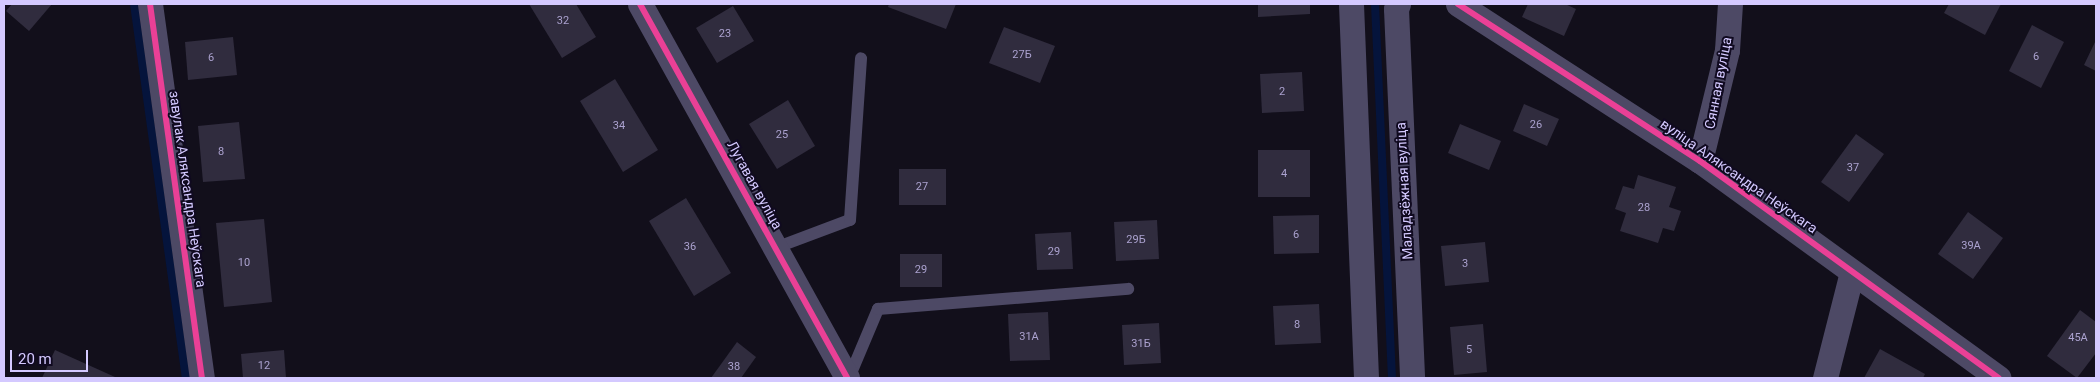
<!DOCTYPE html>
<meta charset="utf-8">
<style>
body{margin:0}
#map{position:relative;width:2100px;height:382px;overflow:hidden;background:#120f1b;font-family:Roboto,sans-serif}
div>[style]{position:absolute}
.stream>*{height:8px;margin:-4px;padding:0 4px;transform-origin:4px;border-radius:4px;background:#05143c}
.building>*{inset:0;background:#302c3e}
.service>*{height:12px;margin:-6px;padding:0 6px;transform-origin:6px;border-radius:6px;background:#4d4965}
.minor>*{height:25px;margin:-12.5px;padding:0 12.5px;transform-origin:12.5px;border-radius:12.5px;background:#4d4965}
.cycleway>*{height:6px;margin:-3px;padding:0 3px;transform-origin:3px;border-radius:3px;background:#ea4096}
span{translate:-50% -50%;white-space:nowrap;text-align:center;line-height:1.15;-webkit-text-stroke:4px #100a20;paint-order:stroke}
.number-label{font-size:11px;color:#aba2cf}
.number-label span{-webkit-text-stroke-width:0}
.street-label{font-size:14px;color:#d4c9ff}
.frame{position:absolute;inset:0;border:5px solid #d4c9ff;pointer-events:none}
.scale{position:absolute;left:10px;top:350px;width:78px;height:22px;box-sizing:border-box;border:2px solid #d4c9ff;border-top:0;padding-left:6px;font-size:15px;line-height:18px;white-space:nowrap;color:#d4c9ff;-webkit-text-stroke:4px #100a20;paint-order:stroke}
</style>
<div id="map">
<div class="stream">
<i style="left:134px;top:4px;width:378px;rotate:82.1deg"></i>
<i style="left:1375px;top:4px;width:374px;rotate:87.4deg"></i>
</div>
<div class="building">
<i style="clip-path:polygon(12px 4px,52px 4px,29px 31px,6px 11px)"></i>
<i style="clip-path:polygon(529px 4px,576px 4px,596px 37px,562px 58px)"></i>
<i style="clip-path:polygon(889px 4px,956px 4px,946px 29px,888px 7px)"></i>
<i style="clip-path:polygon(1258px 4px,1310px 4px,1310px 14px,1258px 17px)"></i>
<i style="clip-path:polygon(1528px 4px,1565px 4px,1576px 9px,1564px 36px,1522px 17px)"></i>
<i style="clip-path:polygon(1949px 4px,2001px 4px,1985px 35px,1944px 13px)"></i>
<i style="clip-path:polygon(733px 6px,754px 41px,717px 63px,696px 28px)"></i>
<i style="clip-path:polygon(2032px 25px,2064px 42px,2041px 88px,2009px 71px)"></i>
<i style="clip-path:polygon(1004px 27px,1055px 46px,1040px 83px,989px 63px)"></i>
<i style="clip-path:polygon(233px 37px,237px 75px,188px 80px,185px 42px)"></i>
<i style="clip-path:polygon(2096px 40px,2096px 71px,2084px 65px)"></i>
<i style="clip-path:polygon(1302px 72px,1304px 111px,1262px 113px,1260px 74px)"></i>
<i style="clip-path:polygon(615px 79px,658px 150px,623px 172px,580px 101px)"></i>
<i style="clip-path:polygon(788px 100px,815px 146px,777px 169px,749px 124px)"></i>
<i style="clip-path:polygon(1524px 104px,1559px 119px,1547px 146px,1513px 131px)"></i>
<i style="clip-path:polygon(239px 122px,245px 179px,203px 182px,198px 126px)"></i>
<i style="clip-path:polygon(1460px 124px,1501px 141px,1489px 170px,1448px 153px)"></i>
<i style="clip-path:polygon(1856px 134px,1884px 154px,1849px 202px,1821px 182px)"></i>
<i style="clip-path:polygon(1258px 150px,1310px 150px,1310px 197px,1258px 197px)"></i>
<i style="clip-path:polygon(899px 169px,946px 169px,946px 205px,899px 205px)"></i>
<i style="clip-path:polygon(1638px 175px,1676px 187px,1669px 207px,1681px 211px,1674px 231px,1663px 228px,1658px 243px,1620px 231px,1626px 213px,1615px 209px,1623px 186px,1634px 189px)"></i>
<i style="clip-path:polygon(686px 198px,731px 273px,694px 296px,649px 221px)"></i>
<i style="clip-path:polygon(1968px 212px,2003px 238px,1973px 279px,1938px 254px)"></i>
<i style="clip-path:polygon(1319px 215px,1319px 253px,1274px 254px,1273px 216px)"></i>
<i style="clip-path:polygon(264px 219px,272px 302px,224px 307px,216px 223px)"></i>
<i style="clip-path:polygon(1157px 220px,1159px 259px,1116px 261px,1114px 222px)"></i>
<i style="clip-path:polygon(1071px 232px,1073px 269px,1037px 270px,1035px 234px)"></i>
<i style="clip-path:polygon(1485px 242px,1489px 282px,1445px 286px,1441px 246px)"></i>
<i style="clip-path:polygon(900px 254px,942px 254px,942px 287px,900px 287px)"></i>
<i style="clip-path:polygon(1319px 304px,1321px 343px,1275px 345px,1273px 306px)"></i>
<i style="clip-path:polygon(2080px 310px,2096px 322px,2096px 353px,2077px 378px,2047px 356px)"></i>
<i style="clip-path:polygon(1048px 312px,1050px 360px,1010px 361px,1008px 314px)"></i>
<i style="clip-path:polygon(1159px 323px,1161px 363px,1124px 365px,1122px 325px)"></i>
<i style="clip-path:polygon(1483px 324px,1487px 372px,1454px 375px,1450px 327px)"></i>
<i style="clip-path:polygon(737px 342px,756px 357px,741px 378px,711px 378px)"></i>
<i style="clip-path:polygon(1880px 349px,1925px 374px,1923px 378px,1864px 378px)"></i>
<i style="clip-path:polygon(55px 350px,115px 377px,114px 378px,42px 378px)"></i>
<i style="clip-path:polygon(284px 350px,286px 378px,243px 378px,241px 354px)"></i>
</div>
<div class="service">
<i style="left:775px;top:248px;width:80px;rotate:-20.5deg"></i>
<i style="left:850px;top:220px;width:162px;rotate:-86.1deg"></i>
<i style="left:849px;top:378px;width:75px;rotate:-67.2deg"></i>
<i style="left:878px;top:309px;width:251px;rotate:-4.6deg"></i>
</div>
<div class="minor">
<i style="left:150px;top:4px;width:378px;rotate:82.1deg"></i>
<i style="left:640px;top:4px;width:427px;rotate:61deg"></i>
<i style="left:1351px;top:4px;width:374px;rotate:87.7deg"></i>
<i style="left:1398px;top:4px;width:5px;rotate:112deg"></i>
<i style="left:1396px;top:9px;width:369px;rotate:87.5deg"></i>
<i style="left:1458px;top:4px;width:288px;rotate:33deg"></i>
<i style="left:1700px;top:161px;width:369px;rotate:36deg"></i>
<i style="left:1700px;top:161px;width:114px;rotate:-76.3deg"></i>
<i style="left:1727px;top:50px;width:46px;rotate:-86.3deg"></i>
<i style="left:1825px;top:378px;width:109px;rotate:-75.7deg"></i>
</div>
<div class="cycleway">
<i style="left:150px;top:4px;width:378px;rotate:82.1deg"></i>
<i style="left:640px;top:4px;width:427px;rotate:61deg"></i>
<i style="left:1458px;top:4px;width:288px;rotate:33deg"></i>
<i style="left:1700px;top:161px;width:369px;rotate:36deg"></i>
</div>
<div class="number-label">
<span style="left:563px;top:21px">32</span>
<span style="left:725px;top:34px">23</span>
<span style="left:1022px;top:55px">27Б</span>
<span style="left:2036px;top:57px">6</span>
<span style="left:211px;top:58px">6</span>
<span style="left:1282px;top:92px">2</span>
<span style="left:1536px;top:125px">26</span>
<span style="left:619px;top:126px">34</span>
<span style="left:782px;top:135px">25</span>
<span style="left:221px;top:152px">8</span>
<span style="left:1853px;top:168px">37</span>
<span style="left:1284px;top:174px">4</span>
<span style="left:922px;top:187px">27</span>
<span style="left:1644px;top:208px">28</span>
<span style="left:1296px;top:235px">6</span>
<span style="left:1136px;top:240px">29Б</span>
<span style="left:1971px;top:246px">39А</span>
<span style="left:690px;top:247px">36</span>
<span style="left:1054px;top:252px">29</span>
<span style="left:244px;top:263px">10</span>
<span style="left:1465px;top:264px">3</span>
<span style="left:921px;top:270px">29</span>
<span style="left:1297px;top:325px">8</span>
<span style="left:1029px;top:337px">31А</span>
<span style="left:2078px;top:338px">45А</span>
<span style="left:1141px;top:344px">31Б</span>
<span style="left:1469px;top:350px">5</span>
<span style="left:264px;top:366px">12</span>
<span style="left:734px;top:367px">38</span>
</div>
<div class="street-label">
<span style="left:1718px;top:83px;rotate:-79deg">Сянная вуліца</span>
<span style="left:1739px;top:176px;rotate:35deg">вуліца Аляксандра Неўскага</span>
<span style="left:755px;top:185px;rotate:61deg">Лугавая вуліца</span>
<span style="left:188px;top:189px;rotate:82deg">завулак Аляксандра Неўскага</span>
<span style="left:1404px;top:191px;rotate:-93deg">Маладзёжная вуліца</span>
</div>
<div class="frame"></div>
<div class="scale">20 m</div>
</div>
